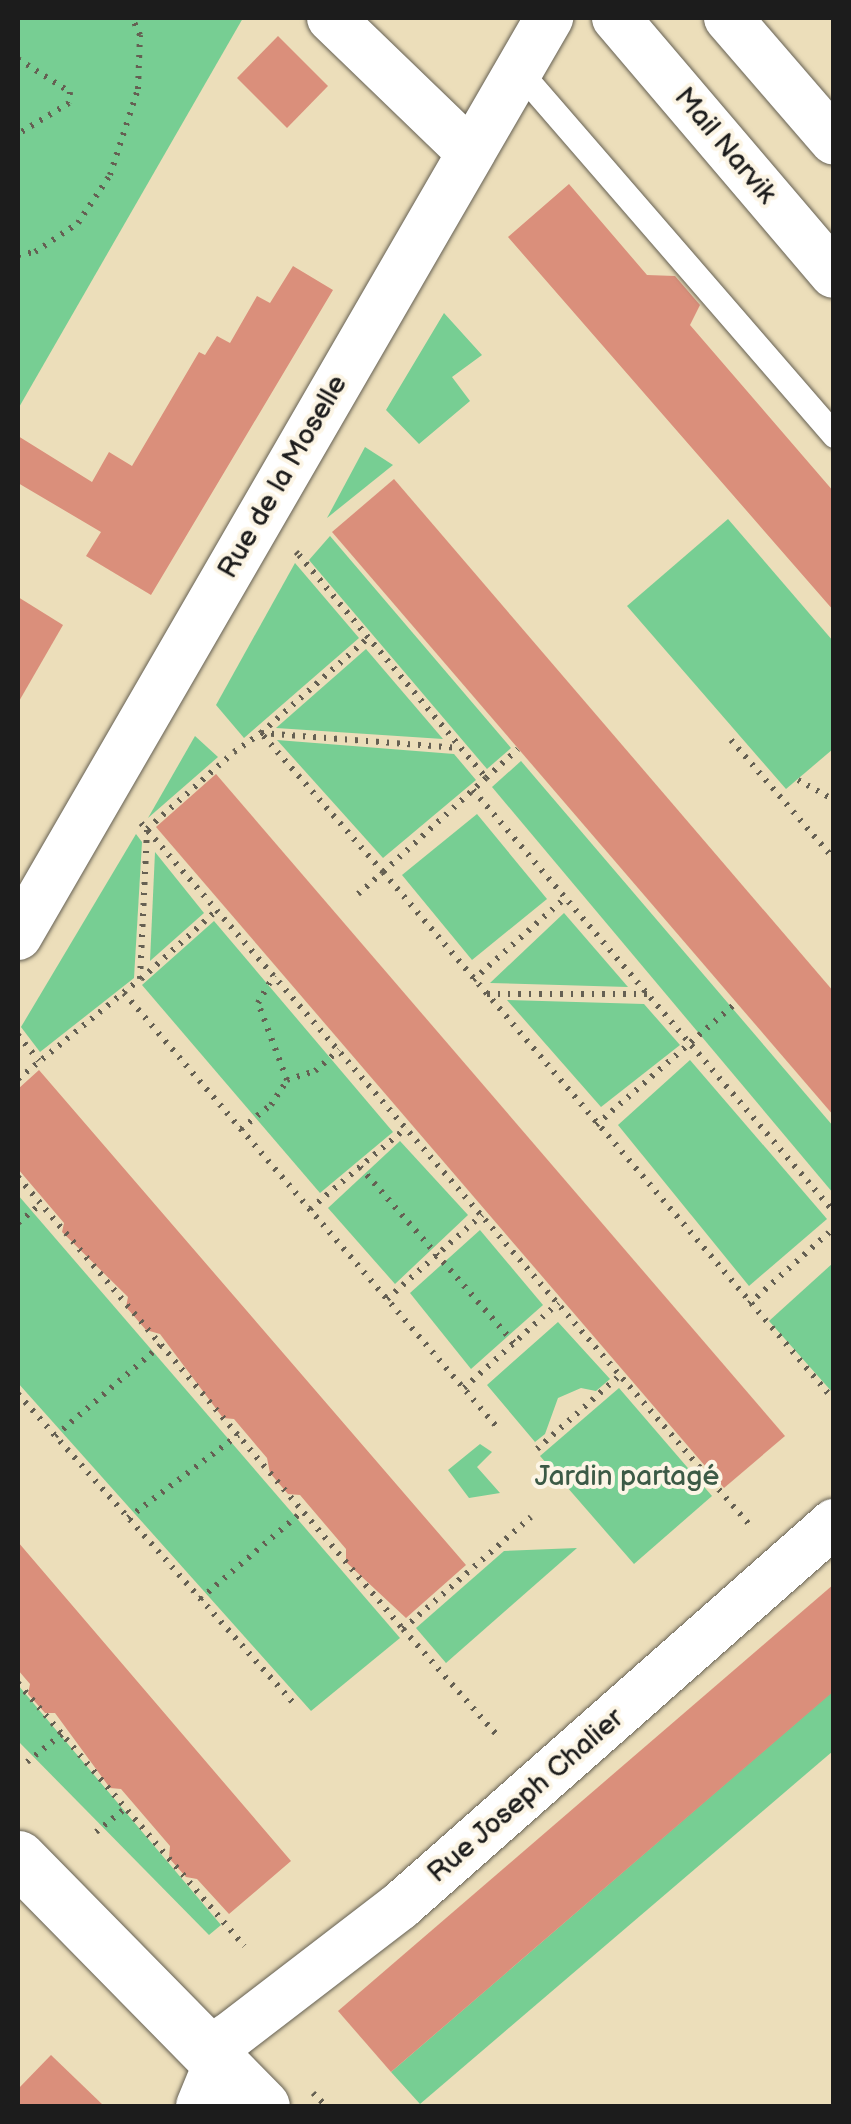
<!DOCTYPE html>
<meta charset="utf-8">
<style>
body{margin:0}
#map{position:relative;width:851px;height:2124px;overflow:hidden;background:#ecdeba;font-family:"Balsamiq Sans",sans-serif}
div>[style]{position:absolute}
.green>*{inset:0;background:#77ce93}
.building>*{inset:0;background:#da8f7b}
.path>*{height:6px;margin-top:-3px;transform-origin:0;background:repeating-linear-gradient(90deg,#656053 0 2.5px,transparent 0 10.5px)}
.roads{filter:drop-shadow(0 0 2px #656053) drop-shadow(0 0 2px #656053)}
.lane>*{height:25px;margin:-12.5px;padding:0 12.5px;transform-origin:12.5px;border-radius:12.5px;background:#fff}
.street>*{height:48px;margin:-24px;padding:0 24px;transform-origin:24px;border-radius:24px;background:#fff}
.secondary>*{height:55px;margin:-27.5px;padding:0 27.5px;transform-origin:27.5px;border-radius:27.5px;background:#fff}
span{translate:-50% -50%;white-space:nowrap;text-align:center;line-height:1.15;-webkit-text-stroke:8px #fcf5e5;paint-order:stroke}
.street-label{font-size:28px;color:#1c1c1c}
.park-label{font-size:28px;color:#3c5a46}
.frame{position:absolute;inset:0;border:20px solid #1c1c1c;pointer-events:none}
</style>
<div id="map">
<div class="green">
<i style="clip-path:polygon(18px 18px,243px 18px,18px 409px)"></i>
<i style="clip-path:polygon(444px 313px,482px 355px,452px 377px,470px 401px,419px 444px,386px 410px)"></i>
<i style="clip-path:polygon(365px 447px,393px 465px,327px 518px)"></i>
<i style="clip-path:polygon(728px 519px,833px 641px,833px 749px,786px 789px,627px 606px)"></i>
<i style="clip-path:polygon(330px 536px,511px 748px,487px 769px,309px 560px)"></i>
<i style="clip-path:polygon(295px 563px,359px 638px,244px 738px,216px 705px)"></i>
<i style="clip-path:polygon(366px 649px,443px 739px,276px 728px)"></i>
<i style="clip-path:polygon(195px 736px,218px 757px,148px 818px)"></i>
<i style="clip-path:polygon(277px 740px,454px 754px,476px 780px,383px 858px)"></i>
<i style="clip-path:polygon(521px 761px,833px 1126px,833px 1193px,492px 787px)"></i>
<i style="clip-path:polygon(477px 814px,547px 899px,472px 960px,402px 875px)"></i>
<i style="clip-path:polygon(136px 834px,142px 842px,134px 978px,40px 1052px,21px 1027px)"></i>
<i style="clip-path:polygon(155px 852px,204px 913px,150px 961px)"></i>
<i style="clip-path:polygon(564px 913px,628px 987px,490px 983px)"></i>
<i style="clip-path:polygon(214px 921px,393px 1132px,320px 1193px,142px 985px)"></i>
<i style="clip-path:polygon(507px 1000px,644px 1004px,680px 1045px,601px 1107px)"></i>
<i style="clip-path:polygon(690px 1060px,827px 1219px,749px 1286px,618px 1125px)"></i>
<i style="clip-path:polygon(400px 1141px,468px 1215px,395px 1284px,328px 1208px)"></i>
<i style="clip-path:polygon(18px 1195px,400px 1638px,311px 1711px,18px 1383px)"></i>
<i style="clip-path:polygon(480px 1230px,543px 1305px,471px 1369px,410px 1293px)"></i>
<i style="clip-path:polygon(833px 1263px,833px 1393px,769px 1321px)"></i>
<i style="clip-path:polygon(558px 1322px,610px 1379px,596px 1391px,581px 1388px,558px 1398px,545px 1434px,535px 1442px,487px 1385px)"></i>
<i style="clip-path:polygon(619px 1388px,712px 1496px,634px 1564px,540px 1456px)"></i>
<i style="clip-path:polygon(480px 1444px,492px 1452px,477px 1467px,500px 1493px,469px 1498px,448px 1470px)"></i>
<i style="clip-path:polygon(577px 1548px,446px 1663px,416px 1628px,504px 1551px)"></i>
<i style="clip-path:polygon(18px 1685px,221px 1925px,209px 1935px,18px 1741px)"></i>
<i style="clip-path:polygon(833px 1691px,833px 1751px,420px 2104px,391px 2072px)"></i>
</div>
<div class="building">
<i style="clip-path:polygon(278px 36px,328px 86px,287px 128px,237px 78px)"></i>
<i style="clip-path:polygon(569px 184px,647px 275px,675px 276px,700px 305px,690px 325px,834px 492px,834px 611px,508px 237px)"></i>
<i style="clip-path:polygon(293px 266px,333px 290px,151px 595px,86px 556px,101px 532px,18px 483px,18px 436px,92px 482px,109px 452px,132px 466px,199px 352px,205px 355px,217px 336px,230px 343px,257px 296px,270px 303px)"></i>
<i style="clip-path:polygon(394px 479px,834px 992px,834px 1116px,332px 532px)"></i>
<i style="clip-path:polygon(18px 597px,63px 625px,18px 703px)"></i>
<i style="clip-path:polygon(216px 774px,785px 1436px,724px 1488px,156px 827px)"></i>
<i style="clip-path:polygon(39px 1070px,466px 1565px,406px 1618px,346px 1562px,346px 1549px,300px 1495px,288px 1494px,270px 1473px,267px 1458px,234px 1419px,223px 1418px,160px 1334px,146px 1330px,126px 1307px,128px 1297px,62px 1232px,64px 1223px,18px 1169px,18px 1089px)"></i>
<i style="clip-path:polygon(18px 1542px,291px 1861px,229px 1914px,197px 1879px,186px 1877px,169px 1858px,170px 1846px,121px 1789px,110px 1788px,55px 1713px,45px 1713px,28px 1694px,30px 1684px,18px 1670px)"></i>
<i style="clip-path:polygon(834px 1584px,834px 1691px,391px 2072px,338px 2011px)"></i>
<i style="clip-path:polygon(51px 2055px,104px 2106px,18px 2106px,18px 2089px)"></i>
</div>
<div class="path">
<i style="left:18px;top:59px;width:62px;rotate:32.4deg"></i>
<i style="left:70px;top:92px;width:11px;rotate:95deg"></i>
<i style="left:69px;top:103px;width:60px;rotate:148.7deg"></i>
<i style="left:18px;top:255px;width:17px;rotate:-10deg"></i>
<i style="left:35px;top:252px;width:52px;rotate:-34deg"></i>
<i style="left:78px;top:223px;width:58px;rotate:-56.3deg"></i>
<i style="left:110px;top:175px;width:90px;rotate:-72deg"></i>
<i style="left:138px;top:89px;width:54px;rotate:-87.9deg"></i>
<i style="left:140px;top:35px;width:19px;rotate:-115deg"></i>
<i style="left:296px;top:552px;width:4px;rotate:45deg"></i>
<i style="left:299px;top:555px;width:291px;rotate:50deg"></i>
<i style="left:486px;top:778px;width:139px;rotate:137.6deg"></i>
<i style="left:383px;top:872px;width:185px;rotate:-131.3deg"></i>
<i style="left:261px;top:733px;width:143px;rotate:-41.6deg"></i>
<i style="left:731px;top:740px;width:157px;rotate:49.1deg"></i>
<i style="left:486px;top:778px;width:43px;rotate:-42.2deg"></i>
<i style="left:798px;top:780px;width:41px;rotate:29.1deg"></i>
<i style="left:473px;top:790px;width:555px;rotate:49.45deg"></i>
<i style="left:141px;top:823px;width:927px;rotate:49.07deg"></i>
<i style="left:358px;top:894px;width:33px;rotate:-41deg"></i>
<i style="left:383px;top:872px;width:694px;rotate:49.5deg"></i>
<i style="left:141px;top:979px;width:103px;rotate:-42.2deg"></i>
<i style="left:473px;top:980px;width:123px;rotate:-41.7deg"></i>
<i style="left:124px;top:993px;width:571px;rotate:49.33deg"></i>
<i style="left:487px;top:994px;width:160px"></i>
<i style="left:18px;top:1035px;width:33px;rotate:51deg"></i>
<i style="left:18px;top:1079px;width:158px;rotate:-39.3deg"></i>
<i style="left:140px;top:979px;width:150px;rotate:-87.3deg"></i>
<i style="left:147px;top:829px;width:116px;rotate:-41.5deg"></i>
<i style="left:234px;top:752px;width:33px;rotate:-35deg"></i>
<i style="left:261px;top:733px;width:199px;rotate:4.3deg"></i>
<i style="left:287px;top:1080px;width:29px;rotate:-18deg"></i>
<i style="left:315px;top:1071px;width:32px;rotate:-41deg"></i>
<i style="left:596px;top:1125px;width:186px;rotate:-41.1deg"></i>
<i style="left:241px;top:1129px;width:38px;rotate:-39deg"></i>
<i style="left:271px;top:1105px;width:30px;rotate:-57deg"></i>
<i style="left:287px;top:1080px;width:82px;rotate:-110.6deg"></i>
<i style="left:258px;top:1003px;width:32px;rotate:-60deg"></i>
<i style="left:360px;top:1167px;width:234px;rotate:48.8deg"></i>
<i style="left:18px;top:1177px;width:594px;rotate:49.58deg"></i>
<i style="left:403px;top:1629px;width:170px;rotate:-41.2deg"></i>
<i style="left:310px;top:1209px;width:126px;rotate:-40.2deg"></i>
<i style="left:18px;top:1223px;width:30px;rotate:-40deg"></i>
<i style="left:387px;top:1299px;width:127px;rotate:-41.5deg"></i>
<i style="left:749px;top:1304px;width:114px;rotate:-41.8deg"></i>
<i style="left:464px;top:1388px;width:127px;rotate:-42.1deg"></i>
<i style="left:18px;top:1394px;width:418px;rotate:48.3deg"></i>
<i style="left:55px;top:1436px;width:140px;rotate:-40.6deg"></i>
<i style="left:537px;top:1449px;width:111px;rotate:-41.7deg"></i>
<i style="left:128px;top:1518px;width:138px;rotate:-37deg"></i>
<i style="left:200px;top:1599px;width:135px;rotate:-40.5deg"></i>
<i style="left:403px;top:1629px;width:140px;rotate:48.5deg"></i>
<i style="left:18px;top:1683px;width:347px;rotate:49.3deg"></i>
<i style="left:27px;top:1762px;width:45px;rotate:-38.7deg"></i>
<i style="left:96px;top:1832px;width:38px;rotate:-39deg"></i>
<i style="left:313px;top:2093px;width:18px;rotate:45deg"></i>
</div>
<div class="roads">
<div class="lane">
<i style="left:518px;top:70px;width:483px;rotate:49.1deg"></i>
</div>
<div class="street">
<i style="left:331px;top:18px;width:193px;rotate:44deg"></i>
<i style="left:616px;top:18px;width:336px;rotate:49.6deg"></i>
<i style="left:728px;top:18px;width:162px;rotate:49.2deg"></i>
<i style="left:18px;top:936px;width:1061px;rotate:-59.95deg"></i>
<i style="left:200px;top:2106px;width:74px;rotate:-67.6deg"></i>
<i style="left:228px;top:2038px;width:217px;rotate:-37.5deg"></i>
<i style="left:400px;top:1906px;width:579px;rotate:-41.43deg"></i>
</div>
<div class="secondary">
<i style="left:18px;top:1858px;width:348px;rotate:45.5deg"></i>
</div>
</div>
<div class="street-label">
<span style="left:725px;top:146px;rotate:50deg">Mail Narvik</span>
<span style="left:283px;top:477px;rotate:-60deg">Rue de la Moselle</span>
<span style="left:526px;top:1796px;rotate:-41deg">Rue Joseph Chalier</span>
</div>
<div class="park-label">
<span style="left:627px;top:1477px">Jardin partagé</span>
</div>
<div class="frame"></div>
</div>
